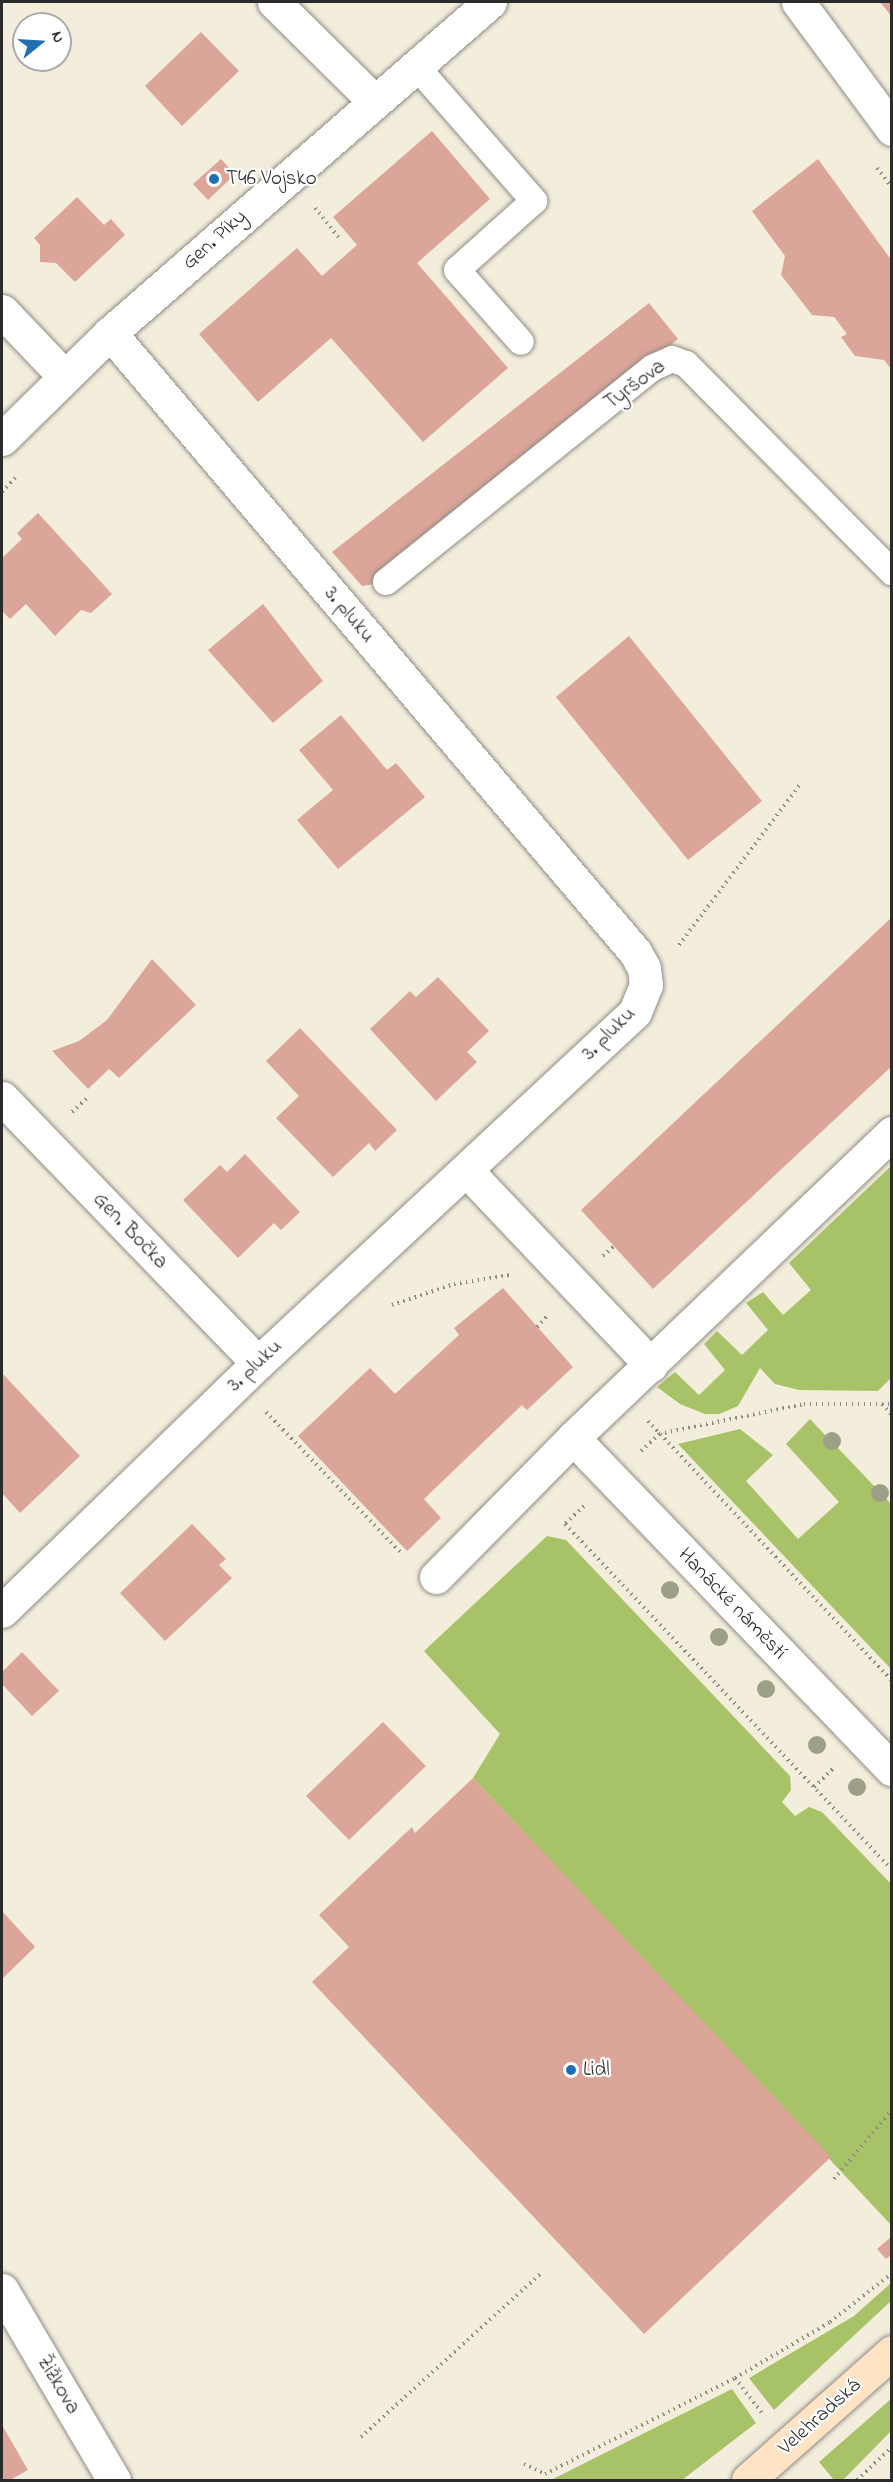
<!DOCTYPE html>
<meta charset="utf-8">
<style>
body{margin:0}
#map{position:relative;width:893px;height:2482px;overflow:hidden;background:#f3eedc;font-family:"Indie Flower",sans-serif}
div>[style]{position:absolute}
.green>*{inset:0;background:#a8c268}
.building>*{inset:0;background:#dca599}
.path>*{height:4px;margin-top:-2px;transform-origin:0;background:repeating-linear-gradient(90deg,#8f8c84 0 1.5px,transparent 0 6px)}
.roads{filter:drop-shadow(0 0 2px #8f8c84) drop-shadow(0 0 2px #8f8c84)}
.lane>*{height:26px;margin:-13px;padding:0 13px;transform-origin:13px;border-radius:13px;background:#fff}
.street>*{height:33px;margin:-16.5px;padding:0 16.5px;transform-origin:16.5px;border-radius:16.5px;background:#fff}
.secondary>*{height:33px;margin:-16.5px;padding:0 16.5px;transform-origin:16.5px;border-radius:16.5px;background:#fee4c5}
.trees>*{width:18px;height:18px;margin:-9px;border-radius:50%;background:#9da086}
.dots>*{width:16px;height:16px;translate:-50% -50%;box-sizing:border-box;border:3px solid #fff;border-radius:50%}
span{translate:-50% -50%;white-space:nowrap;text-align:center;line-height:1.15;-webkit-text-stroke:4.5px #fff;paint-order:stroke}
.poi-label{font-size:21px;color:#2b2b2b}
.left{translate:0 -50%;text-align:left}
.street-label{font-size:21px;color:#2b2b2b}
.frame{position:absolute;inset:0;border:3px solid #2b2b2b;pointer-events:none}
.north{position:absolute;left:12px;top:12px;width:60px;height:60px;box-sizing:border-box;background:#fff;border:2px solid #aaa;border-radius:50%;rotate:72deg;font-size:16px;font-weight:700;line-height:24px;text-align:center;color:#2b2b2b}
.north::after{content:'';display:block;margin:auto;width:21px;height:27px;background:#1f6fb2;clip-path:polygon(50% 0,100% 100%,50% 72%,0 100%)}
</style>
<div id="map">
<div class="green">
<i style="clip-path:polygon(891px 1166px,891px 1378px,878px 1391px,799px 1390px,775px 1384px,760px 1368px,738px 1406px,719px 1414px,705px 1414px,680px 1404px,657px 1387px,675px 1372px,699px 1395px,725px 1370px,704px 1344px,717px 1331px,742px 1355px,768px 1330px,746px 1303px,763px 1292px,783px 1315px,811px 1290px,789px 1263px)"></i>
<i style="clip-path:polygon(810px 1419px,827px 1437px,837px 1438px,837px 1447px,875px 1487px,884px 1487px,884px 1496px,891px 1504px,891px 1669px,678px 1444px,740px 1429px,773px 1455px,746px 1481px,798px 1539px,839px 1502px,786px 1444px)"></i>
<i style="clip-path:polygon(547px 1536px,566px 1540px,790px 1776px,791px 1790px,782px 1802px,795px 1816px,809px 1807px,822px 1812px,891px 1884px,891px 2225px,473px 1778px,500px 1734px,424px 1651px)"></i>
<i style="clip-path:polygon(891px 2283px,891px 2301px,774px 2410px,749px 2378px,854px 2316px)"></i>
<i style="clip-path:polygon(732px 2389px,756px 2423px,682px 2480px,551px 2480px)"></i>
<i style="clip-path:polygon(891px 2399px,891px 2431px,844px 2479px,834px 2480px,819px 2462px)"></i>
</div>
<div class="building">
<i style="clip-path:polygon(880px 2px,892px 2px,892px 17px)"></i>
<i style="clip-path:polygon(201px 32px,239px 71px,182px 126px,145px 86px)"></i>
<i style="clip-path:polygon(432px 131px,490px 199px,417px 263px,508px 368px,423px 442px,331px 338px,258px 402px,199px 334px,297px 248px,322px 276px,357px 245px,333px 217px)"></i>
<i style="clip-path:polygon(221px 159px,235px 174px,208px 200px,193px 184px)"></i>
<i style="clip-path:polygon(818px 159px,892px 261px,892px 370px,884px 360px,855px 356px,841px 337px,847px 334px,834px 317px,812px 315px,781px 275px,785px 256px,752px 211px)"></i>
<i style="clip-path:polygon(77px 197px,104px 225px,111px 219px,125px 235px,75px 282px,56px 263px,40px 262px,40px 245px,34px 238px)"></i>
<i style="clip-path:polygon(649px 303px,678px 339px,386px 582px,362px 586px,332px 552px)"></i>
<i style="clip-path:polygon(38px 513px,112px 594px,91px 613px,81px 610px,55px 636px,26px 604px,10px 619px,2px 611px,2px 558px,22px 539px,17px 533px)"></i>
<i style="clip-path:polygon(263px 604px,323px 681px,273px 723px,208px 650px)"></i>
<i style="clip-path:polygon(629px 636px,762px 801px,688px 860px,556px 697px)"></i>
<i style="clip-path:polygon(341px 715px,387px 770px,396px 763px,425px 797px,338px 869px,297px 820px,333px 790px,299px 750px)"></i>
<i style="clip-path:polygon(892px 917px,892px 1066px,653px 1289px,581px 1210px)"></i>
<i style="clip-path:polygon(152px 959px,196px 1005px,119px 1078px,109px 1069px,88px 1089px,52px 1051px,79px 1041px,107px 1020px)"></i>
<i style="clip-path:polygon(438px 977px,489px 1031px,467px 1052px,477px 1062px,436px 1101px,370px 1029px,410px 991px,416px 997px)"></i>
<i style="clip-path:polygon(300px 1028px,397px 1130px,375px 1151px,369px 1143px,333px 1177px,276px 1118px,299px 1096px,266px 1061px)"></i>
<i style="clip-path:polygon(245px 1154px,300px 1212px,281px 1230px,274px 1223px,238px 1258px,183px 1200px,220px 1165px,227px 1172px)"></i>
<i style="clip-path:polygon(503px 1288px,573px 1367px,527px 1410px,522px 1405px,424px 1499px,441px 1518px,407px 1551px,298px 1436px,370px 1368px,395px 1394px,459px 1335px,454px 1328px)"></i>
<i style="clip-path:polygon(2px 1373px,80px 1456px,20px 1513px,2px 1493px)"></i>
<i style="clip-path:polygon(192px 1524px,226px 1559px,219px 1565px,232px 1578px,165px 1641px,120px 1593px)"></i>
<i style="clip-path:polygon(22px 1652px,59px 1691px,32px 1716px,2px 1684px,2px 1672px)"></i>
<i style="clip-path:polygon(383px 1722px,426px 1766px,349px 1840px,306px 1796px)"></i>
<i style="clip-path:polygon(473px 1778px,831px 2157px,644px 2334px,312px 1982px,349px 1947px,319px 1915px,412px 1827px,415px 1833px)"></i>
<i style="clip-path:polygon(2px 1911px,35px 1947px,2px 1979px)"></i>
<i style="clip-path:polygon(892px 2236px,892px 2254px,886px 2259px,877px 2249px)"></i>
<i style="clip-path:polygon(2px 2425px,28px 2470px,10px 2480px,2px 2480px)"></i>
</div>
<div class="path">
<i style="left:877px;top:168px;width:24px;rotate:52deg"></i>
<i style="left:315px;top:208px;width:38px;rotate:51deg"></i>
<i style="left:2px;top:492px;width:21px;rotate:-47deg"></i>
<i style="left:679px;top:945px;width:203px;rotate:-53deg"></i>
<i style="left:72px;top:1112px;width:21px;rotate:-43deg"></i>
<i style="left:603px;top:1256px;width:15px;rotate:-42deg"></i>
<i style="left:392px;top:1305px;width:65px;rotate:-18.7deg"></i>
<i style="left:454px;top:1284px;width:57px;rotate:-9.1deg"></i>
<i style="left:537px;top:1327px;width:15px;rotate:-48deg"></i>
<i style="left:882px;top:1404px;width:15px;rotate:48deg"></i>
<i style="left:266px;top:1412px;width:197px;rotate:46.2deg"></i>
<i style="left:648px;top:1421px;width:357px;rotate:46.8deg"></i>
<i style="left:641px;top:1451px;width:25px;rotate:-43deg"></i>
<i style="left:659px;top:1434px;width:148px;rotate:-11.7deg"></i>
<i style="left:804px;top:1404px;width:88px"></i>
<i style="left:584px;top:1506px;width:26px;rotate:137deg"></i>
<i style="left:565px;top:1524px;width:476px;rotate:46.6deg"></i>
<i style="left:814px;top:1787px;width:28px;rotate:-44deg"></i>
<i style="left:834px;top:2179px;width:90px;rotate:-50deg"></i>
<i style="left:735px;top:2378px;width:44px;rotate:52.4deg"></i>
<i style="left:361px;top:2437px;width:244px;rotate:-42.3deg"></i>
<i style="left:524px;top:2464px;width:23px;rotate:25deg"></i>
<i style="left:545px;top:2474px;width:213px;rotate:-26.8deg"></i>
<i style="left:735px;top:2378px;width:110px;rotate:-30.5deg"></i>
<i style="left:830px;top:2322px;width:79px;rotate:-38.3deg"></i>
<i style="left:857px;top:2480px;width:48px;rotate:-43.3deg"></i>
</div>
<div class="roads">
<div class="lane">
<i style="left:415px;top:65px;width:181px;rotate:48.8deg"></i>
<i style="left:534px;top:201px;width:103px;rotate:138.1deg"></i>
<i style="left:457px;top:270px;width:96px;rotate:48.4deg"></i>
<i style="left:386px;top:582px;width:341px;rotate:-38.8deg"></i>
<i style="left:652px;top:368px;width:22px;rotate:-24deg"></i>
<i style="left:672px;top:359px;width:15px;rotate:20deg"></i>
<i style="left:686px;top:364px;width:293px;rotate:45.3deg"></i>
</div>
<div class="street">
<i style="left:274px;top:2px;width:139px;rotate:44.7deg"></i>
<i style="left:798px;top:2px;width:158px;rotate:53.5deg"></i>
<i style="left:2px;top:311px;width:91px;rotate:46.3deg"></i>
<i style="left:2px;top:439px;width:151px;rotate:-44.5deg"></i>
<i style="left:110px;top:333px;width:504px;rotate:-41.06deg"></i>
<i style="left:2px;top:1098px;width:368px;rotate:46deg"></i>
<i style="left:892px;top:1133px;width:441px;rotate:136.3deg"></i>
<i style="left:573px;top:1438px;width:460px;rotate:46.1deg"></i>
<i style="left:466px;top:1170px;width:269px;rotate:46.5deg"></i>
<i style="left:436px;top:1577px;width:195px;rotate:-45.4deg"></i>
<i style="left:2px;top:1611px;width:356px;rotate:-44.1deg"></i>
<i style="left:258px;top:1363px;width:515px;rotate:-42.95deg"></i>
<i style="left:635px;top:1012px;width:29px;rotate:-68deg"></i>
<i style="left:646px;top:985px;width:17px;rotate:-97deg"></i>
<i style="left:644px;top:968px;width:18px;rotate:-119deg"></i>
<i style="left:635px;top:952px;width:812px;rotate:-130.3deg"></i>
<i style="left:2px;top:2290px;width:221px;rotate:59.5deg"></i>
</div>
<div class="secondary">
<i style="left:748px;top:2480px;width:193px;rotate:-41.6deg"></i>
</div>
</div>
<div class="trees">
<i style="left:832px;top:1441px"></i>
<i style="left:880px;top:1493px"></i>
<i style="left:670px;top:1590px"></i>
<i style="left:719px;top:1637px"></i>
<i style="left:766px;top:1689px"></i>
<i style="left:817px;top:1745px"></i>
<i style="left:857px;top:1787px"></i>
</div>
<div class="dots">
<i style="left:214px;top:179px;background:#1f6fb2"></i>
<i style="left:571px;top:2070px;background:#1f6fb2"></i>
</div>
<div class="poi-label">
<span class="left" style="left:226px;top:179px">T46 Vojsko</span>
<span class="left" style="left:583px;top:2070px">Lidl</span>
</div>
<div class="street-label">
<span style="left:215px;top:240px;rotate:-42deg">Gen. Píky</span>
<span style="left:635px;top:385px;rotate:-36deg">Tyršova</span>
<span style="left:349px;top:615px;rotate:50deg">3. pluku</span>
<span style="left:609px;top:1034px;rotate:-45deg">3. pluku</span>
<span style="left:130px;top:1231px;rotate:46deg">Gen. Bočka</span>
<span style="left:255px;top:1366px;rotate:-43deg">3. pluku</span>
<span style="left:732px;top:1604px;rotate:46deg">Hanácké náměstí</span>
<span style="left:58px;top:2385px;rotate:59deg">Žižkova</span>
<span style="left:820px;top:2417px;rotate:-42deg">Velehradská</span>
</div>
<div class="frame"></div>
<div class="north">N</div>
</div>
